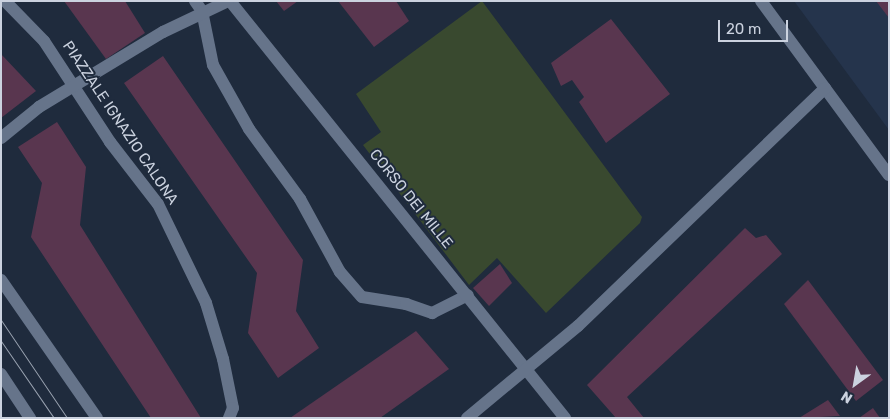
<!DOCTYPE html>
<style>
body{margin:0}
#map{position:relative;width:890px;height:419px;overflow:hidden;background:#1f2b3d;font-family:Rubik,sans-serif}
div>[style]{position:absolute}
.built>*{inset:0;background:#25344c}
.green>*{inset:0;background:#39492f}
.building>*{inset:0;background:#59364f}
.minor>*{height:12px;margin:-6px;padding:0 6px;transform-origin:6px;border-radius:6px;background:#66748a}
.tram>*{height:1px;margin:-0.5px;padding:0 0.5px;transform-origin:0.5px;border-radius:0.5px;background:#98a1af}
span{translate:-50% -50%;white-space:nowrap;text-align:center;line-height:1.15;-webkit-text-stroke:4px #1f2b3d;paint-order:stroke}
.street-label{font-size:15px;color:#cbd2df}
.frame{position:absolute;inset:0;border:2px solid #cbd2df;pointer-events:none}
.north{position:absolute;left:830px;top:359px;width:50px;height:50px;-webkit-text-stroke:4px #1f2b3d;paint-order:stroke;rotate:212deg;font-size:14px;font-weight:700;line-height:20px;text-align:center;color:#cbd2df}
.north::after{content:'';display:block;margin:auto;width:18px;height:22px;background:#cbd2df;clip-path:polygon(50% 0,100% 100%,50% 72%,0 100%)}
.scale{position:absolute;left:718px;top:20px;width:70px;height:22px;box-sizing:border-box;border:2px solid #cbd2df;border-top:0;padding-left:6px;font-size:15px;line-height:18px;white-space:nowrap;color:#cbd2df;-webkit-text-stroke:4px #1f2b3d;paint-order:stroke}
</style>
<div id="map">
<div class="built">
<i style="clip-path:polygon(794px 1px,889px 1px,889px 130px)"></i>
</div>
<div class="green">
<i style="clip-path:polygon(482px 1px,642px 217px,640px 223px,546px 313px,497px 258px,469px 285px,363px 145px,381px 132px,356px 94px)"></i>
</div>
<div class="building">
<i style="clip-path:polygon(64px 1px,125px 1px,145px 33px,106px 59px)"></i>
<i style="clip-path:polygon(276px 1px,298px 1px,284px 11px)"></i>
<i style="clip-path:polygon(338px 1px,396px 1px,409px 21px,374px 47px)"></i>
<i style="clip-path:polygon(876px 1px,889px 1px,889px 18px)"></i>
<i style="clip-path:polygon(611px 19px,670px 94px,606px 143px,579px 102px,584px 97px,572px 80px,561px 86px,551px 63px)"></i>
<i style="clip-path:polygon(1px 54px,36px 91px,1px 118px)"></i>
<i style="clip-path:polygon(163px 56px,303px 260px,296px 311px,319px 348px,278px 378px,248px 333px,257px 273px,124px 83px)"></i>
<i style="clip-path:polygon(57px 122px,86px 167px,80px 225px,201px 418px,151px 418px,31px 237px,42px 183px,18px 147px)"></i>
<i style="clip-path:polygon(745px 228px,756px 238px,766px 235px,782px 254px,627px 397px,644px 418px,616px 418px,587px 385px)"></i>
<i style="clip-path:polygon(500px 264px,512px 283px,489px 306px,473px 288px)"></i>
<i style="clip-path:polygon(808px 280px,883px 380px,856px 401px,784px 304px)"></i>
<i style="clip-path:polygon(416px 331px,449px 369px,380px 418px,290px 418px)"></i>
<i style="clip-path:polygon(828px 400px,840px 416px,799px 418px)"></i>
<i style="clip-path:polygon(873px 408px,880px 418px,859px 418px)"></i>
</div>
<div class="minor">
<i style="left:5px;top:1px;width:56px;rotate:45.7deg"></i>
<i style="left:44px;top:41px;width:121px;rotate:56.8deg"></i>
<i style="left:110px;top:142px;width:78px;rotate:52.3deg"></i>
<i style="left:158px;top:204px;width:110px;rotate:64.1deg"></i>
<i style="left:206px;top:303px;width:59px;rotate:73.1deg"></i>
<i style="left:223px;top:359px;width:50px;rotate:78.5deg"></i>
<i style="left:233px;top:408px;width:11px;rotate:112deg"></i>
<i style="left:195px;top:1px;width:12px;rotate:55deg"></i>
<i style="left:202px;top:11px;width:55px;rotate:78.5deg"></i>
<i style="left:213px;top:65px;width:73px;rotate:60.6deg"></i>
<i style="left:249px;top:129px;width:87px;rotate:53.9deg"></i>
<i style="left:300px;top:199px;width:83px;rotate:61.3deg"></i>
<i style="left:340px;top:272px;width:33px;rotate:49deg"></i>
<i style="left:362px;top:297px;width:45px;rotate:9deg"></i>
<i style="left:406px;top:304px;width:28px;rotate:19deg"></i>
<i style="left:432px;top:313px;width:40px;rotate:-26.6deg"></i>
<i style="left:230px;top:1px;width:535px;rotate:51.22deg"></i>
<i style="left:761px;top:1px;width:216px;rotate:53.7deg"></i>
<i style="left:1px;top:138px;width:49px;rotate:-39.2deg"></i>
<i style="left:39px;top:107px;width:145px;rotate:-31.2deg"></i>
<i style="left:163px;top:32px;width:72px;rotate:-25.5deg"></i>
<i style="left:1px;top:280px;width:168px;rotate:55.2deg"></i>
<i style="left:1px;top:374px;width:53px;rotate:56.6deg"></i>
<i style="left:467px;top:418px;width:144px;rotate:-39.7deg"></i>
<i style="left:578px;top:326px;width:343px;rotate:-43.9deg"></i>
</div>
<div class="tram">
<i style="left:1px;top:320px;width:118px;rotate:56deg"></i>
<i style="left:1px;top:341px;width:93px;rotate:55.5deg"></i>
</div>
<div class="street-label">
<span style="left:120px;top:123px;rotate:56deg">PIAZZALE IGNAZIO CALONA</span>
<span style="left:411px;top:199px;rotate:51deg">CORSO DEI MILLE</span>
</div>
<div class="frame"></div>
<div class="north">N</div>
<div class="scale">20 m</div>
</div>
